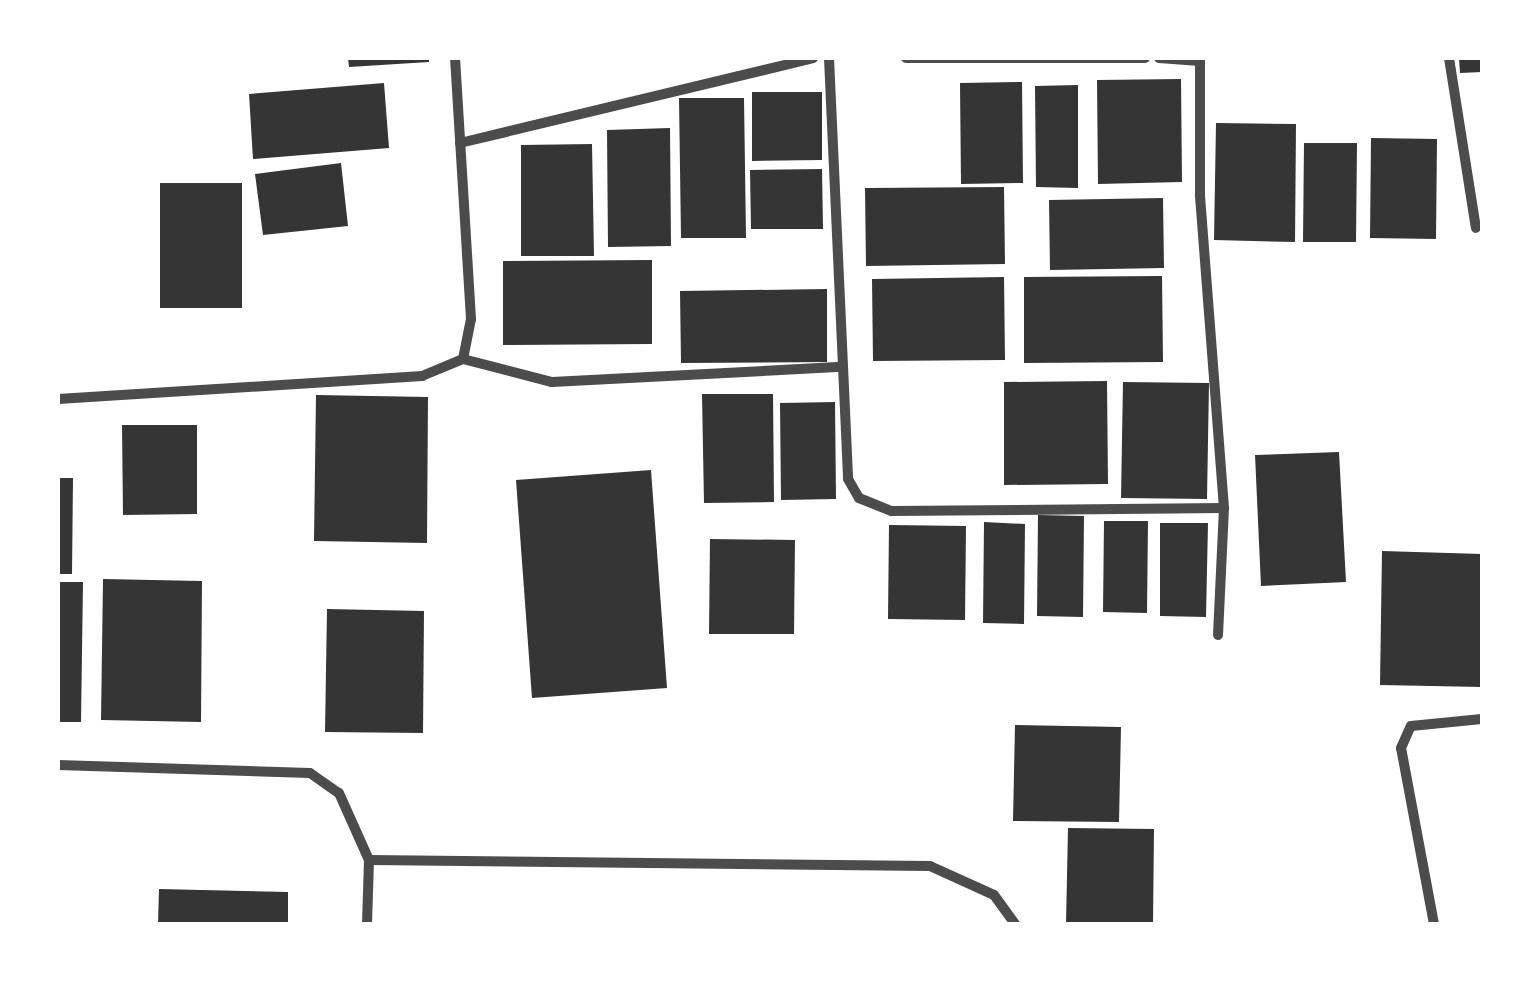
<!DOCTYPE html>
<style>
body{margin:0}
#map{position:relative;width:1540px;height:982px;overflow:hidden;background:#fff;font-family:"Fira Sans",sans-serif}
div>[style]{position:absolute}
.building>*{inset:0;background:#353535}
.minor>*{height:10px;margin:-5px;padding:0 5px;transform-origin:5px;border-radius:5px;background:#4c4c4c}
span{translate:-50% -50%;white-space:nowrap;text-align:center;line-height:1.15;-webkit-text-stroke:9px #fff;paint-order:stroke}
.frame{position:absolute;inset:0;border:60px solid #fff;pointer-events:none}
</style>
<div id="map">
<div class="building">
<i style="clip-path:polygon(348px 58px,429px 58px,429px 62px,349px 67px)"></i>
<i style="clip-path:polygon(1459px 58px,1482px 58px,1482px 72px,1460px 73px)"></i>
<i style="clip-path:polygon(1181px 79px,1182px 182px,1098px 184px,1097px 80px)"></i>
<i style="clip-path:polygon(1022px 82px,1023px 183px,961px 184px,960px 83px)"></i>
<i style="clip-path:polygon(384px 83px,389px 148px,253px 159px,249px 94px)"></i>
<i style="clip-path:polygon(1078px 85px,1078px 188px,1036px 187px,1035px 86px)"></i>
<i style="clip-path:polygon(752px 92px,822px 92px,822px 160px,752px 161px)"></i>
<i style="clip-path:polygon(679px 98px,744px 98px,746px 238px,681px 238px)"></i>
<i style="clip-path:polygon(1216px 123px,1296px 124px,1295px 242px,1214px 240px)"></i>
<i style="clip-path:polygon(670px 128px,671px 246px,608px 247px,607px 130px)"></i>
<i style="clip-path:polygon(1371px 138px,1437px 139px,1436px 239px,1370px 238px)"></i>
<i style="clip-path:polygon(1304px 143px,1357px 143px,1356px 242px,1303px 242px)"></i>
<i style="clip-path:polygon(592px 144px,594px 256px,521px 256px,521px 145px)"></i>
<i style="clip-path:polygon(341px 163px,348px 226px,263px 235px,255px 174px)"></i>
<i style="clip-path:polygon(822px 169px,823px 229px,751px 229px,750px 170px)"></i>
<i style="clip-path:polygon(160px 183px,242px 183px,242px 308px,160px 308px)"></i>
<i style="clip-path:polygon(1004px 187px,1005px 264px,866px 266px,865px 188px)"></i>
<i style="clip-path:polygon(1163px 198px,1164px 268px,1050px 270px,1049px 200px)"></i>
<i style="clip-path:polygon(652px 260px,652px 344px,503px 345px,503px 261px)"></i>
<i style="clip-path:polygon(1162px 276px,1163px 362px,1024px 363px,1024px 277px)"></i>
<i style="clip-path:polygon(1004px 277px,1005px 360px,873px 361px,872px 279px)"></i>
<i style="clip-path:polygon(827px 289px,827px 362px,681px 363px,680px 291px)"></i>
<i style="clip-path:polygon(1107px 381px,1108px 484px,1004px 485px,1004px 382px)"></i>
<i style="clip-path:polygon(1123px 382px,1209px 383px,1207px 499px,1121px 498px)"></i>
<i style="clip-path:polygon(702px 394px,773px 394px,774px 502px,704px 503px)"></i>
<i style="clip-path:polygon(316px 395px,428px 397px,427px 543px,314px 541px)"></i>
<i style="clip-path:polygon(835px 402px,836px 499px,781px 500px,780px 403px)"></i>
<i style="clip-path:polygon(122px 425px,197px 425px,197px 514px,123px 515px)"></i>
<i style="clip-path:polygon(1339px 452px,1346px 582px,1261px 586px,1255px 455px)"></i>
<i style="clip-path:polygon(651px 470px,667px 688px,532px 698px,516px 480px)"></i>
<i style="clip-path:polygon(58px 478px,73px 478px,72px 574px,58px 574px)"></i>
<i style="clip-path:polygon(1038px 515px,1084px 516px,1083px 617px,1037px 616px)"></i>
<i style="clip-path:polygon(1104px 521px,1148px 521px,1147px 613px,1103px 612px)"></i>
<i style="clip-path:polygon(984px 522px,1025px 524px,1024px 624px,983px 623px)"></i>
<i style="clip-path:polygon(1160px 523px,1208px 523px,1206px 617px,1160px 616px)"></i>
<i style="clip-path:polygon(889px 525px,966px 526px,965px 620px,888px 619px)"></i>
<i style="clip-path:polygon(710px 539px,795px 540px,794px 634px,709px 634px)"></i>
<i style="clip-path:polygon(1382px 551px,1482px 554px,1482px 687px,1380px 685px)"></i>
<i style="clip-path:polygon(103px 579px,202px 581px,201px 722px,101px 720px)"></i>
<i style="clip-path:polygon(58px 582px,83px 582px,81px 722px,58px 722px)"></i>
<i style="clip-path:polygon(327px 609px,424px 611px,423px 733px,325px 732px)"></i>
<i style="clip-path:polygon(1015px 725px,1121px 727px,1119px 822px,1013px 821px)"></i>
<i style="clip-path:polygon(1068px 828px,1154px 829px,1153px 924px,1066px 924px)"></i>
<i style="clip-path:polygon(159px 889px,288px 892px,288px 924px,158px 924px)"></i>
</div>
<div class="minor">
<i style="left:829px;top:58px;width:421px;rotate:87.4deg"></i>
<i style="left:848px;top:479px;width:22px;rotate:60deg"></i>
<i style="left:859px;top:498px;width:35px;rotate:22deg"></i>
<i style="left:892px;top:511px;width:332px;rotate:-0.5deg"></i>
<i style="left:1224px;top:508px;width:314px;rotate:-94.4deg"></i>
<i style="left:1200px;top:195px;width:137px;rotate:-90deg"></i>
<i style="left:906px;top:58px;width:239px"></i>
<i style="left:1159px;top:58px;width:41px;rotate:4.2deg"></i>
<i style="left:1449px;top:58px;width:172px;rotate:81deg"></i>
<i style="left:460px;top:143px;width:363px;rotate:-13.5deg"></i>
<i style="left:463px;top:359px;width:92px;rotate:14.5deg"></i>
<i style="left:552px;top:382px;width:290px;rotate:-3deg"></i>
<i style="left:58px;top:399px;width:365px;rotate:-3.6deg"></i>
<i style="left:422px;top:376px;width:44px;rotate:-22.5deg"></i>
<i style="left:463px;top:359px;width:41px;rotate:-78.7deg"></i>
<i style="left:471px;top:319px;width:261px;rotate:-93.5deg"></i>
<i style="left:1218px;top:635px;width:127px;rotate:-87.3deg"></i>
<i style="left:58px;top:765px;width:252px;rotate:1.8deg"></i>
<i style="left:310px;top:773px;width:35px;rotate:35deg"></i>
<i style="left:339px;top:793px;width:73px;rotate:65.9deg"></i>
<i style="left:367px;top:924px;width:64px;rotate:-88.2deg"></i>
<i style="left:369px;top:860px;width:561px;rotate:0.61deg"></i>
<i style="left:930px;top:866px;width:70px;rotate:24.4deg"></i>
<i style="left:994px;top:895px;width:36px;rotate:54deg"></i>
<i style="left:1434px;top:924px;width:179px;rotate:-100.6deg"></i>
<i style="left:1401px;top:748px;width:24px;rotate:-66deg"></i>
<i style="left:1411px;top:726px;width:71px;rotate:-5.6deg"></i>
</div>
<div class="frame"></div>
</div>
